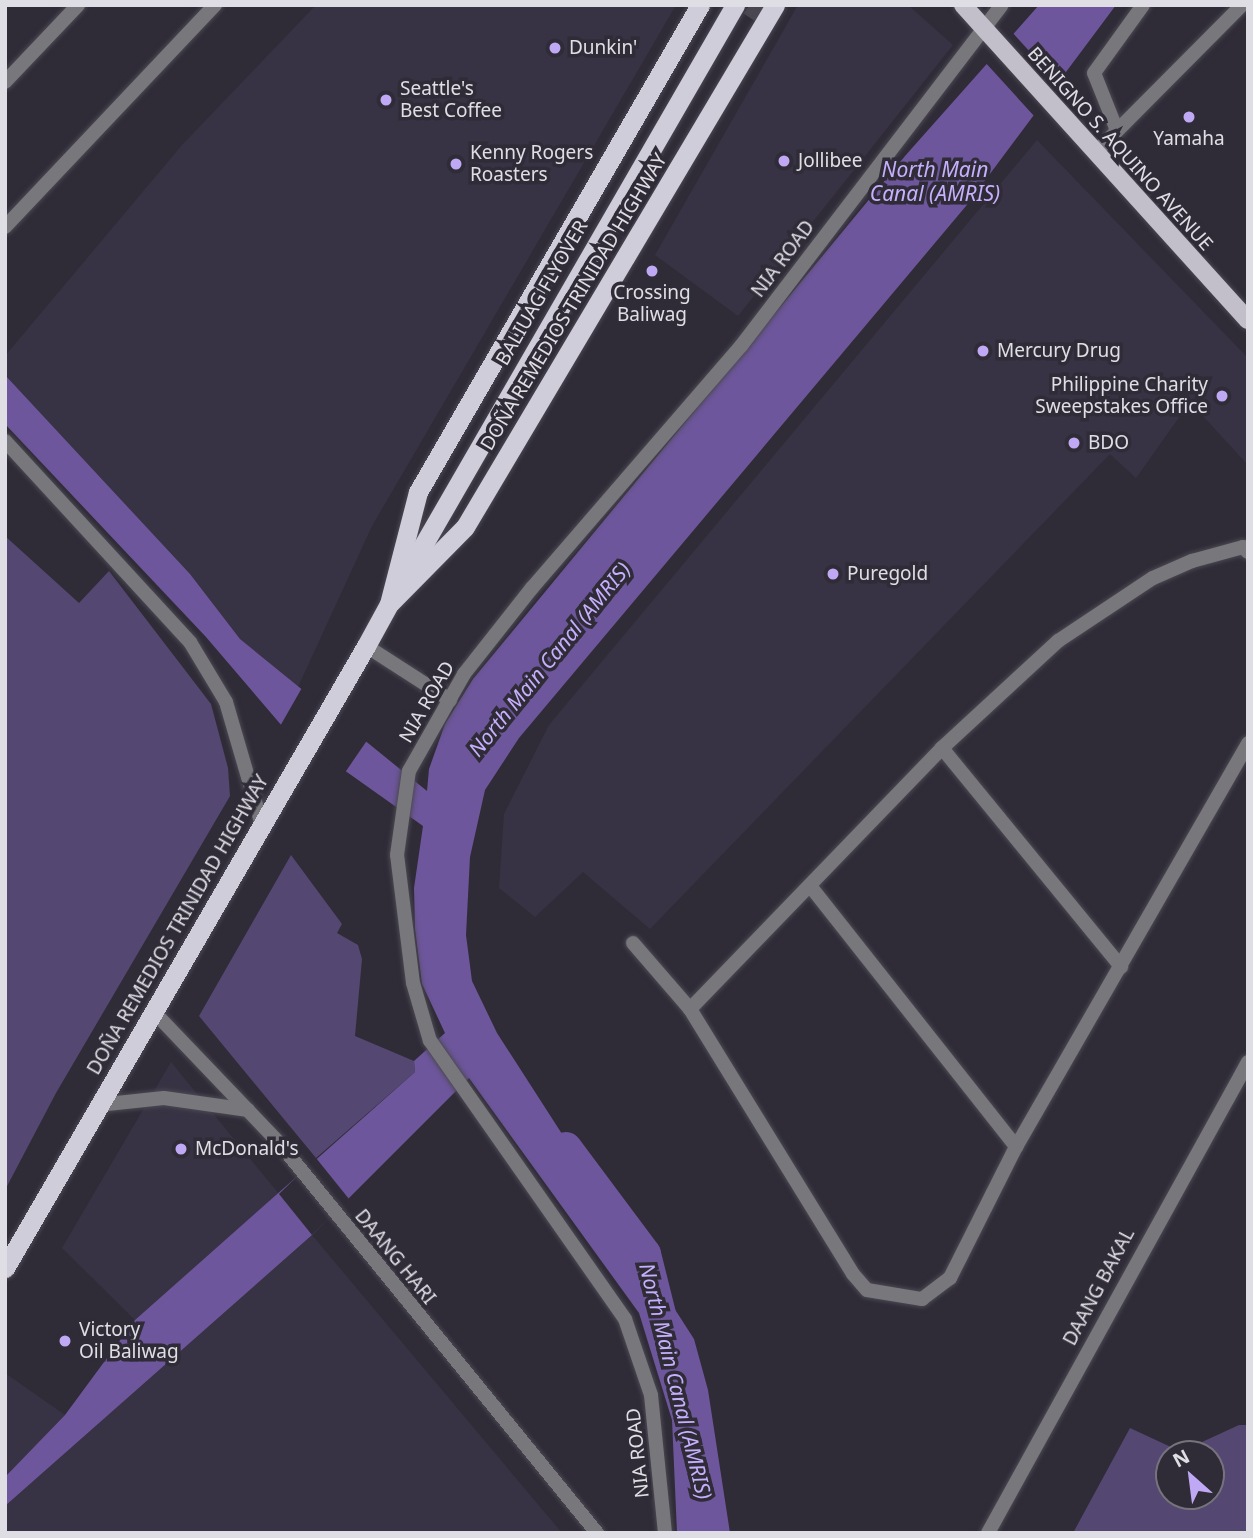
<!DOCTYPE html>
<meta charset="utf-8">
<style>
body{margin:0}
#map{position:relative;width:1253px;height:1538px;overflow:hidden;background:#2f2c37;font-family:"Noto Sans",sans-serif}
div>[style]{position:absolute}
.built>*{inset:0;background:#383344}
.green>*{inset:0;background:#544771}
.water>*{inset:0;background:#6d569b}
.pier>*{inset:0;background:#2f2c37}
.canal>*{height:32px;margin:-16px;padding:0 16px;transform-origin:16px;border-radius:16px;background:#6d569b}
.trunk-tunnel>*{height:19px;margin-top:-9.5px;transform-origin:0;background:repeating-linear-gradient(90deg,#4a4751 0 19px,transparent 0 29px)}
.roads{filter:drop-shadow(0 0 2px #4b4853) drop-shadow(0 0 2px #4b4853)}
.minor>*{height:14px;margin:-7px;padding:0 7px;transform-origin:7px;border-radius:7px;background:#78777c}
.tertiary>*{height:14px;margin:-7px;padding:0 7px;transform-origin:7px;border-radius:7px;background:#78777c}
.primary>*{height:18px;margin:-9px;padding:0 9px;transform-origin:9px;border-radius:9px;background:#c2bfca}
.trunk>*{height:19px;margin:-9.5px;padding:0 9.5px;transform-origin:9.5px;border-radius:9.5px;background:#d0cdda}
.dots>*{width:19px;height:19px;translate:-50% -50%;box-sizing:border-box;border:4px solid #2f2c37;border-radius:50%}
span{translate:-50% -50%;white-space:nowrap;text-align:center;line-height:1.15;-webkit-text-stroke:7px #2f2c37;paint-order:stroke}
.poi-label{font-size:19px;color:#e0dee5}
.left{translate:0 -50%;text-align:left}
.right{translate:-100% -50%;text-align:right}
.street-label{font-size:19px;color:#e0dee5}
.water-label{font-size:21px;color:#c6affc;font-style:italic}
.frame{position:absolute;inset:0;border:7px solid #e0dee5;pointer-events:none}
.north{position:absolute;left:1155px;top:1440px;width:70px;height:70px;box-sizing:border-box;background:#2f2c37;border:2px solid #76737d;border-radius:50%;rotate:332deg;font-size:19px;font-weight:700;line-height:28px;text-align:center;color:#e0dee5}
.north::after{content:'';display:block;margin:auto;width:24px;height:32px;background:#bfa8f4;clip-path:polygon(50% 0,100% 100%,50% 72%,0 100%)}
</style>
<div id="map">
<div class="built">
<i style="clip-path:polygon(316px 5px,676px 5px,372px 526px,298px 687px,240px 639px,190px 574px,5px 375px,5px 356px,182px 145px)"></i>
<i style="clip-path:polygon(798px 5px,908px 5px,953px 45px,738px 316px,655px 255px)"></i>
<i style="clip-path:polygon(1037px 140px,1248px 358px,1248px 465px,1190px 402px,1136px 478px,1110px 454px,650px 929px,583px 872px,535px 917px,499px 888px,504px 814px,549px 725px)"></i>
<i style="clip-path:polygon(171px 1062px,279px 1194px,135px 1320px,62px 1248px)"></i>
<i style="clip-path:polygon(312px 1235px,562px 1533px,5px 1533px,5px 1506px)"></i>
<i style="clip-path:polygon(5px 1373px,65px 1415px,5px 1477px)"></i>
</div>
<div class="green">
<i style="clip-path:polygon(5px 536px,79px 603px,109px 571px,211px 704px,228px 768px,230px 796px,56px 1093px,5px 1190px)"></i>
<i style="clip-path:polygon(291px 855px,342px 924px,337px 933px,358px 945px,362px 959px,355px 1036px,414px 1061px,415px 1072px,316px 1158px,199px 1016px)"></i>
<i style="clip-path:polygon(1239px 1425px,1248px 1425px,1248px 1533px,1073px 1533px,1130px 1428px,1186px 1454px,1169px 1454px,1169px 1496px,1211px 1496px,1211px 1454px,1195px 1454px,1202px 1442px)"></i>
</div>
<div class="water">
<i style="clip-path:polygon(1039px 5px,1116px 5px,966px 206px,519px 738px,485px 790px,470px 857px,466px 935px,472px 981px,497px 1033px,694px 1339px,708px 1390px,730px 1533px,677px 1533px,672px 1420px,639px 1313px,469px 1078px,312px 1235px,5px 1506px,5px 1477px,65px 1415px,135px 1320px,415px 1072px,414px 1061px,445px 1033px,422px 984px,415px 929px,414px 888px,423px 826px,282px 726px,206px 637px,5px 424px,5px 375px,190px 574px,240px 639px,427px 791px,429px 769px,445px 724px,473px 679px,905px 156px)"></i>
</div>
<div class="pier">
<i style="clip-path:polygon(1012px 32px,1059px 84px,1035px 117px,984px 61px)"></i>
<i style="clip-path:polygon(303px 686px,368px 739px,344px 774px,279px 728px)"></i>
<i style="clip-path:polygon(316px 1158px,349px 1199px,312px 1235px,279px 1194px)"></i>
</div>
<div class="canal">
<i style="left:566px;top:1148px;width:132px;rotate:53.3deg"></i>
<i style="left:645px;top:1254px;width:62px;rotate:76deg"></i>
</div>
<div class="trunk-tunnel">
<i style="left:749px;top:5px;width:23px;rotate:34deg"></i>
</div>
<div class="roads">
<div class="minor">
<i style="left:5px;top:82px;width:106px;rotate:-46.5deg"></i>
<i style="left:1116px;top:128px;width:59px;rotate:-111.8deg"></i>
<i style="left:1094px;top:73px;width:84px;rotate:-54.2deg"></i>
<i style="left:1096px;top:152px;width:206px;rotate:-45.2deg"></i>
<i style="left:5px;top:227px;width:306px;rotate:-46.6deg"></i>
<i style="left:5px;top:441px;width:273px;rotate:47.4deg"></i>
<i style="left:190px;top:642px;width:70px;rotate:59deg"></i>
<i style="left:226px;top:702px;width:125px;rotate:73.7deg"></i>
<i style="left:942px;top:748px;width:283px;rotate:50.7deg"></i>
<i style="left:811px;top:887px;width:331px;rotate:51.7deg"></i>
<i style="left:633px;top:943px;width:87px;rotate:49.2deg"></i>
<i style="left:690px;top:1009px;width:311px;rotate:58.4deg"></i>
<i style="left:853px;top:1274px;width:21px;rotate:49deg"></i>
<i style="left:867px;top:1290px;width:56px;rotate:9.3deg"></i>
<i style="left:922px;top:1299px;width:35px;rotate:-37deg"></i>
<i style="left:950px;top:1278px;width:147px;rotate:-63.3deg"></i>
<i style="left:1016px;top:1147px;width:466px;rotate:-60.1deg"></i>
<i style="left:690px;top:1009px;width:363px;rotate:-46deg"></i>
<i style="left:942px;top:748px;width:158px;rotate:-42.7deg"></i>
<i style="left:1058px;top:641px;width:114px;rotate:-33.6deg"></i>
<i style="left:1153px;top:578px;width:43px;rotate:-23.6deg"></i>
<i style="left:1192px;top:561px;width:53px;rotate:-15.4deg"></i>
<i style="left:1243px;top:547px;width:7px;rotate:45deg"></i>
<i style="left:988px;top:1533px;width:538px;rotate:-61.1deg"></i>
</div>
<div class="tertiary">
<i style="left:366px;top:646px;width:100px;rotate:32.7deg"></i>
<i style="left:154px;top:1012px;width:182px;rotate:46.3deg"></i>
<i style="left:280px;top:1144px;width:502px;rotate:50.82deg"></i>
<i style="left:98px;top:1105px;width:66px;rotate:-6.1deg"></i>
<i style="left:164px;top:1098px;width:85px;rotate:8.1deg"></i>
<i style="left:665px;top:1533px;width:139px;rotate:-95.8deg"></i>
<i style="left:651px;top:1395px;width:80px;rotate:-108.9deg"></i>
<i style="left:625px;top:1319px;width:340px;rotate:-125deg"></i>
<i style="left:430px;top:1041px;width:60px;rotate:-106.3deg"></i>
<i style="left:413px;top:983px;width:129px;rotate:-97.1deg"></i>
<i style="left:397px;top:855px;width:85px;rotate:-81.9deg"></i>
<i style="left:409px;top:771px;width:112px;rotate:-60.4deg"></i>
<i style="left:464px;top:674px;width:110px;rotate:-51.7deg"></i>
<i style="left:532px;top:588px;width:320px;rotate:-49.2deg"></i>
<i style="left:741px;top:346px;width:429px;rotate:-52.6deg"></i>
</div>
<div class="primary">
<i style="left:963px;top:5px;width:425px;rotate:47.9deg"></i>
</div>
<div class="trunk">
<i style="left:403px;top:580px;width:664px;rotate:-60deg"></i>
<i style="left:391px;top:602px;width:105px;rotate:-45.4deg"></i>
<i style="left:465px;top:527px;width:607px;rotate:-59.3deg"></i>
<i style="left:5px;top:1268px;width:719px;rotate:-59.87deg"></i>
<i style="left:366px;top:646px;width:48px;rotate:-61.3deg"></i>
<i style="left:389px;top:604px;width:116px;rotate:-75.5deg"></i>
<i style="left:418px;top:492px;width:563px;rotate:-59.93deg"></i>
</div>
</div>
<div class="dots">
<i style="left:555px;top:48px;background:#bfa8f4"></i>
<i style="left:386px;top:100px;background:#bfa8f4"></i>
<i style="left:1189px;top:117px;background:#bfa8f4"></i>
<i style="left:784px;top:161px;background:#bfa8f4"></i>
<i style="left:456px;top:164px;background:#bfa8f4"></i>
<i style="left:652px;top:271px;background:#bfa8f4"></i>
<i style="left:983px;top:351px;background:#bfa8f4"></i>
<i style="left:1222px;top:396px;background:#bfa8f4"></i>
<i style="left:1074px;top:443px;background:#bfa8f4"></i>
<i style="left:833px;top:574px;background:#bfa8f4"></i>
<i style="left:181px;top:1149px;background:#bfa8f4"></i>
<i style="left:65px;top:1341px;background:#bfa8f4"></i>
</div>
<div class="poi-label">
<span class="left" style="left:569px;top:48px">Dunkin'</span>
<span class="left" style="left:400px;top:100px">Seattle's<br>Best Coffee</span>
<span style="left:1189px;top:139px">Yamaha</span>
<span class="left" style="left:470px;top:164px">Kenny Rogers<br>Roasters</span>
<span class="left" style="left:798px;top:161px">Jollibee</span>
<span style="left:652px;top:304px">Crossing<br>Baliwag</span>
<span class="left" style="left:997px;top:351px">Mercury Drug</span>
<span class="right" style="left:1208px;top:396px">Philippine Charity<br>Sweepstakes Office</span>
<span class="left" style="left:1088px;top:443px">BDO</span>
<span class="left" style="left:847px;top:574px">Puregold</span>
<span class="left" style="left:195px;top:1149px">McDonald's</span>
<span class="left" style="left:79px;top:1341px">Victory<br>Oil Baliwag</span>
</div>
<div class="street-label">
<span style="left:1120px;top:149px;rotate:48deg">BENIGNO S. AQUINO AVENUE</span>
<span style="left:783px;top:259px;rotate:-53deg">NIA ROAD</span>
<span style="left:542px;top:293px;rotate:-60deg">BALIUAG FLYOVER</span>
<span style="left:574px;top:302px;rotate:-59deg">DOÑA REMEDIOS TRINIDAD HIGHWAY</span>
<span style="left:427px;top:702px;rotate:-60deg">NIA ROAD</span>
<span style="left:178px;top:925px;rotate:-60deg">DOÑA REMEDIOS TRINIDAD HIGHWAY</span>
<span style="left:395px;top:1257px;rotate:51deg">DAANG HARI</span>
<span style="left:1099px;top:1287px;rotate:-62deg">DAANG BAKAL</span>
<span style="left:638px;top:1453px;rotate:-96deg">NIA ROAD</span>
</div>
<div class="water-label">
<span style="left:935px;top:181px">North Main<br>Canal (AMRIS)</span>
<span style="left:549px;top:659px;rotate:-51deg">North Main Canal (AMRIS)</span>
<span style="left:676px;top:1381px;rotate:76deg">North Main Canal (AMRIS)</span>
</div>
<div class="frame"></div>
<div class="north">N</div>
</div>
